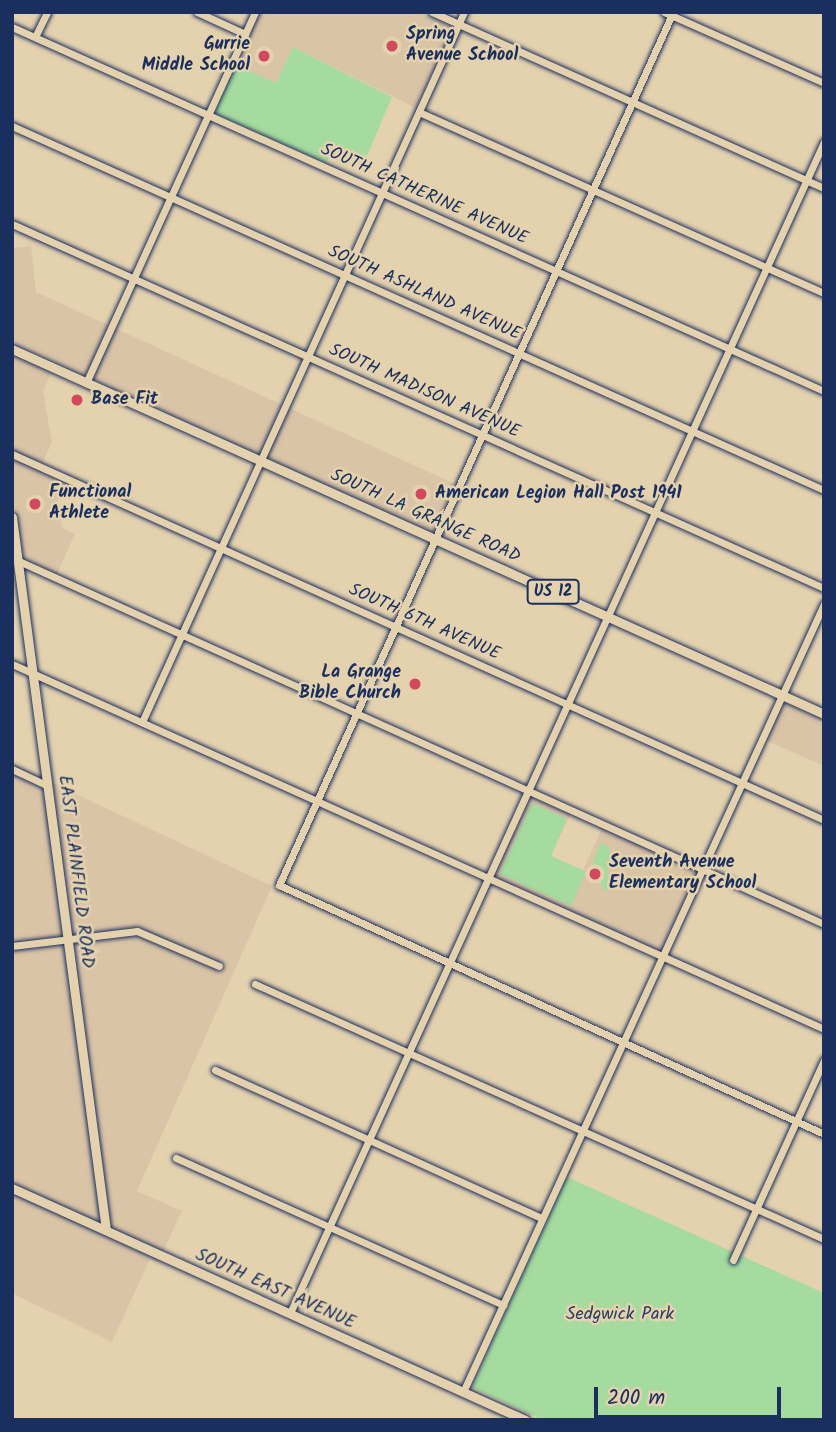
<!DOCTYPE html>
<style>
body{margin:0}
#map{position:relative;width:836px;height:1432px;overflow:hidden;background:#e4d2af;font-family:Kalam,sans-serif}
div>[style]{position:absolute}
.built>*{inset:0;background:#dac4a6}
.green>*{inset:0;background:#a5db9e}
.roads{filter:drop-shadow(0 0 2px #1b2f5e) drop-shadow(0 0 2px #1b2f5e)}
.minor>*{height:7px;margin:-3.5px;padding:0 3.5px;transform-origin:3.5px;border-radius:3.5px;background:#e4d2af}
.major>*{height:9px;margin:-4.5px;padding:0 4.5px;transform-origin:4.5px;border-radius:4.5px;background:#e4d2af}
.dots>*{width:19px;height:19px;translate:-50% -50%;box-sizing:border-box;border:4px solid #e4d2af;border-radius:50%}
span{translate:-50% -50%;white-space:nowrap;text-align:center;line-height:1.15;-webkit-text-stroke:5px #e4d2af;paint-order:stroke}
.shield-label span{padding:2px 5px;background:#e4d2af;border:2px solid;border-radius:5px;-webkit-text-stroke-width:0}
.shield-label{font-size:16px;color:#1b2f5e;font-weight:700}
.poi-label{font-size:18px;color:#1b2f5e;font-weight:700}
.left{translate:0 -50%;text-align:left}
.right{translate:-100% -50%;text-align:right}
.street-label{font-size:18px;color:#1b2f5e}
.park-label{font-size:18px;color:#294064}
.frame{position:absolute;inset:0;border:14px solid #1b2f5e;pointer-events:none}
.scale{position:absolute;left:594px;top:1387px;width:187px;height:32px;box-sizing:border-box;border:4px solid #1b2f5e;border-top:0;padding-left:9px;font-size:21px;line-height:24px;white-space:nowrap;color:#1b2f5e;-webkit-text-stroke:5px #e4d2af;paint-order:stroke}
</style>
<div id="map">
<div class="built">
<i style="clip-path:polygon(260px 12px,420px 12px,453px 27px,416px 108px,293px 47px,276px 83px,236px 65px)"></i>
<i style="clip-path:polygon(31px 246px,36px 292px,455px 484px,432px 535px,12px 342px,12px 248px)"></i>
<i style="clip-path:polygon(12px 351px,53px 369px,43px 391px,52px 442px,42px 464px,69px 475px,58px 499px,62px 528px,75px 534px,56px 576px,21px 559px,12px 494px)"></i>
<i style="clip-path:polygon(782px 698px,824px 717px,824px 766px,763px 739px)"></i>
<i style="clip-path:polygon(12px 764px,272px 886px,137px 1191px,182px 1211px,158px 1262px,150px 1259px,112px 1342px,12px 1293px)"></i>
<i style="clip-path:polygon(528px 792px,571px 812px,551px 856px,583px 870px,603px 826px,700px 871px,662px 955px,490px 877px)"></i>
</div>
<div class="green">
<i style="clip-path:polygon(293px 47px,392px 97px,367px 156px,333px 148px,326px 163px,214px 113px,236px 65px,276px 83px)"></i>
<i style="clip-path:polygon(532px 803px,567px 819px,551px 856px,586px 872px,571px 906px,500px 874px)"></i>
<i style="clip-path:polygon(600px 843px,609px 847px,612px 861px,607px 871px,613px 882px,605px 892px,592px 866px)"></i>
<i style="clip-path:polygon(567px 1177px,824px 1293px,824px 1420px,543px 1420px,472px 1387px)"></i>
</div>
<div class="roads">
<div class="minor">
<i style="left:197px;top:12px;width:53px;rotate:24.6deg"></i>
<i style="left:432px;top:12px;width:430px;rotate:24.2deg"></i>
<i style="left:664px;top:12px;width:175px;rotate:23.9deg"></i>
<i style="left:673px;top:12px;width:958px;rotate:114.29deg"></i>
<i style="left:279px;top:885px;width:599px;rotate:24.55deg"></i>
<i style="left:12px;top:27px;width:890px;rotate:24.15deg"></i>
<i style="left:35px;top:37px;width:28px;rotate:-64deg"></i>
<i style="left:419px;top:112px;width:444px;rotate:24.1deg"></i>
<i style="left:12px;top:126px;width:890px;rotate:24.15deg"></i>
<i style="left:12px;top:224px;width:890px;rotate:24.15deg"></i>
<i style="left:86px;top:383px;width:408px;rotate:-65.5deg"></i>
<i style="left:12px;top:454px;width:891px;rotate:24.26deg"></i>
<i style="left:12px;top:558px;width:891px;rotate:24.26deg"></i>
<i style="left:12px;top:664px;width:890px;rotate:24.2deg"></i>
<i style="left:142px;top:722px;width:780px;rotate:-65.6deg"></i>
<i style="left:12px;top:769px;width:38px;rotate:25deg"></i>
<i style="left:12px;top:946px;width:126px;rotate:-6.8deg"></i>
<i style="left:137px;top:931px;width:89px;rotate:23.1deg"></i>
<i style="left:255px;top:984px;width:624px;rotate:24.14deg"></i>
<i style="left:215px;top:1070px;width:359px;rotate:24.4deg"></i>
<i style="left:176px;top:1158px;width:359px;rotate:24.2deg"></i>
<i style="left:733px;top:1260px;width:220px;rotate:-65.5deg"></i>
<i style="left:290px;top:1313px;width:1287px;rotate:-65.49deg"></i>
<i style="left:463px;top:1392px;width:867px;rotate:-65.39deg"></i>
</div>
<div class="major">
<i style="left:12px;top:349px;width:890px;rotate:24.2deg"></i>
<i style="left:12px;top:517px;width:719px;rotate:82.49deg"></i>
<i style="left:12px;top:1188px;width:563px;rotate:24.33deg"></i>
</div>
</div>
<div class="dots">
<i style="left:392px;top:46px;background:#d1495b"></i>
<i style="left:264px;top:56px;background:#d1495b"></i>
<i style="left:77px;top:400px;background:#d1495b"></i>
<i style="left:421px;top:494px;background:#d1495b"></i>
<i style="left:35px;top:504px;background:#d1495b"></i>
<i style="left:415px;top:684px;background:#d1495b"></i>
<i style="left:595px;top:874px;background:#d1495b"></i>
</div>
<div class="shield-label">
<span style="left:553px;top:592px">US 12</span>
</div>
<div class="poi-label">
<span class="left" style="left:406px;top:46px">Spring<br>Avenue School</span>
<span class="right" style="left:250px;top:56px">Gurrie<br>Middle School</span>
<span class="left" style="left:91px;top:400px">Base Fit</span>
<span class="left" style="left:49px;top:504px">Functional<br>Athlete</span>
<span class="left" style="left:435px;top:494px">American Legion Hall Post 1941</span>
<span class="right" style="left:401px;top:684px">La Grange<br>Bible Church</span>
<span class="left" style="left:609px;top:874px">Seventh Avenue<br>Elementary School</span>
</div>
<div class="street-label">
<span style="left:424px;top:195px;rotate:24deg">SOUTH CATHERINE AVENUE</span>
<span style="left:424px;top:294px;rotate:24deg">SOUTH ASHLAND AVENUE</span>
<span style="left:424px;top:392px;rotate:24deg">SOUTH MADISON AVENUE</span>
<span style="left:425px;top:517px;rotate:24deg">SOUTH LA GRANGE ROAD</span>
<span style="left:424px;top:623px;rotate:24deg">SOUTH 6TH AVENUE</span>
<span style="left:75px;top:872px;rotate:83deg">EAST PLAINFIELD ROAD</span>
<span style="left:275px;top:1290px;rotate:24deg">SOUTH EAST AVENUE</span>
</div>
<div class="park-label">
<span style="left:620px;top:1315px">Sedgwick Park</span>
</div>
<div class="frame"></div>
<div class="scale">200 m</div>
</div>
